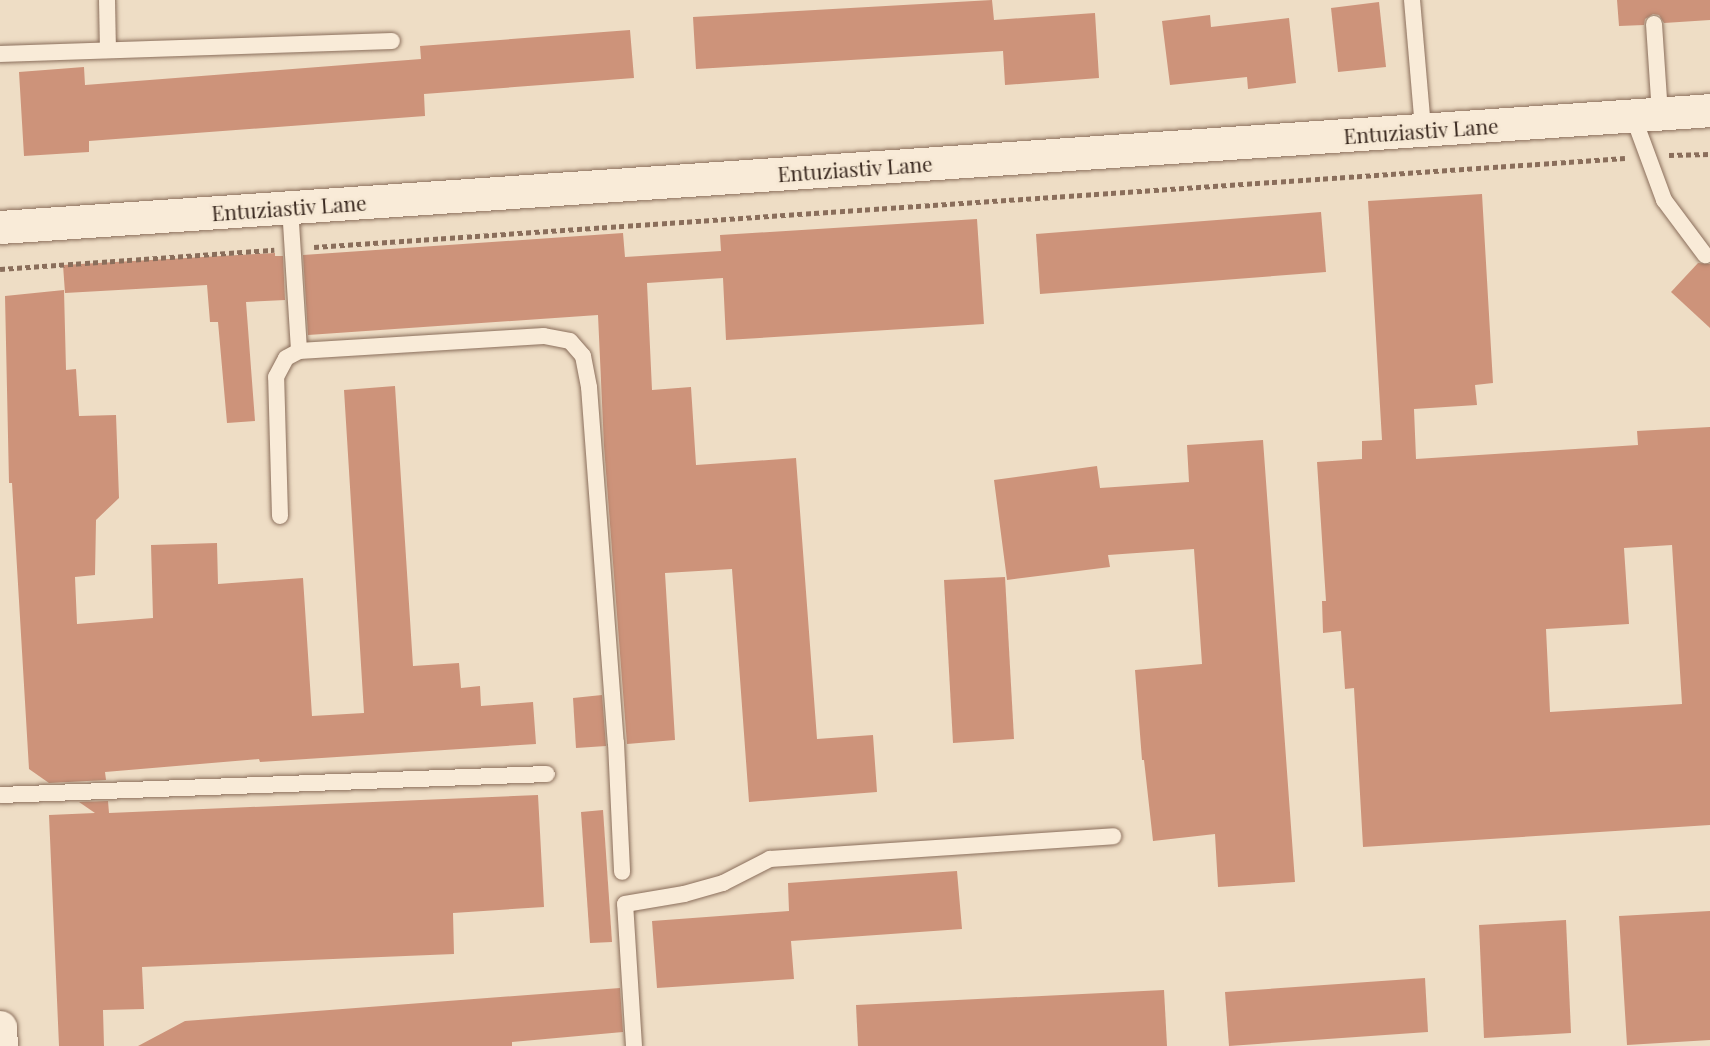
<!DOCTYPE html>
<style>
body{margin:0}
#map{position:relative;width:1710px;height:1046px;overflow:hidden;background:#eeddc5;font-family:"Playfair Display",serif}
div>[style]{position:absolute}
.building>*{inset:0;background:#cd937a}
.path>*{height:4.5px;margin-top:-2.25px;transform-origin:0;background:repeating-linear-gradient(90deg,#8a6e5b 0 5px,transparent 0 8.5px)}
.roads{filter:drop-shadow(0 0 2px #8a6e5b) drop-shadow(0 0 2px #8a6e5b)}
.lane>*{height:16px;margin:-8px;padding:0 8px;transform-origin:8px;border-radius:8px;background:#f9ebd8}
.street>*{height:33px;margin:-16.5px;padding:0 16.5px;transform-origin:16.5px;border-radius:16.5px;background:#f9ebd8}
span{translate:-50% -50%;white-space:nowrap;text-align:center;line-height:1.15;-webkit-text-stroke:5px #f6e8d4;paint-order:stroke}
.street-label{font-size:21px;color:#39281f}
</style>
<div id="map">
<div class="building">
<i style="clip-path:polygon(992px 0,994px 20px,1095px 13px,1099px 78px,1005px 85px,1003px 51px,696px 69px,693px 17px)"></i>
<i style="clip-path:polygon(1617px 0,1710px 0,1710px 20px,1664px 23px,1659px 15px,1653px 14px,1645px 19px,1644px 25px,1619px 26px)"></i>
<i style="clip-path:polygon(1379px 2px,1386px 67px,1338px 72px,1331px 8px)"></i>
<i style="clip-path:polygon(1210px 15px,1211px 27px,1289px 18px,1296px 83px,1248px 89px,1247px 77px,1170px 85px,1162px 21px)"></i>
<i style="clip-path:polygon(630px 30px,634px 78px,424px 94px,425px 116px,89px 141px,89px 152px,24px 156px,19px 72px,84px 67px,85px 85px,421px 59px,420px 46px)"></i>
<i style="clip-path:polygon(evenodd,1482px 194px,1493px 383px,1475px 385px,1477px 405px,1414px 409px,1416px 459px,1638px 445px,1637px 431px,1710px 427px,1710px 825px,1363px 847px,1354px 688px,1345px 689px,1341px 631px,1323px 633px,1322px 601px,1326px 601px,1317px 462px,1362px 459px,1362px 441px,1382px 440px,1368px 201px,1482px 194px,1672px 545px,1682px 704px,1550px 712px,1546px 629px,1629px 624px,1624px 548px,1672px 545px)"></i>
<i style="clip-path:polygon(1321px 212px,1326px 272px,1040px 294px,1036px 234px)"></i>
<i style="clip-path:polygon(977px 219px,984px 324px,726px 340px,723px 278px,647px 283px,652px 390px,691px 387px,696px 465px,796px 458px,817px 739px,873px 735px,877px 792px,749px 802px,732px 569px,665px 573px,675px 740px,627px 744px,604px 446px,598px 315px,308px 335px,303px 255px,623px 233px,625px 257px,721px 251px,720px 235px)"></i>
<i style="clip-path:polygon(275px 253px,275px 256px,283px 256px,285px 300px,246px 302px,255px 421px,227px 423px,218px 322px,210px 322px,207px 285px,65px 293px,63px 265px)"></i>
<i style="clip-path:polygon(1698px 263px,1710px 264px,1710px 328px,1671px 292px)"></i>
<i style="clip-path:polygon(64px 290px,66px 370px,76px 369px,79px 416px,116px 415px,119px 498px,96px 520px,95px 575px,75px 577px,77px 624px,153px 618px,151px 545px,217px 543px,218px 584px,303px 578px,312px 716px,364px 713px,344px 390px,395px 386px,413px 666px,459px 663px,461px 688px,480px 686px,481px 706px,533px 702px,536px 744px,260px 762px,259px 759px,105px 772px,106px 780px,49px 783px,29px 769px,12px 483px,9px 483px,5px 296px)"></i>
<i style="clip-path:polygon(1263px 440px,1295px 882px,1218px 887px,1215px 834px,1153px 841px,1144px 760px,1142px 760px,1135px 670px,1202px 664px,1194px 549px,1108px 555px,1110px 567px,1007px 580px,994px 480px,1097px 466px,1100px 488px,1189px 482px,1187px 445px)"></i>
<i style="clip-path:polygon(1005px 577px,1014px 739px,953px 743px,944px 580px)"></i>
<i style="clip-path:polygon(602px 695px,606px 746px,576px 748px,573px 698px)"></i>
<i style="clip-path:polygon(538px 795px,544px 907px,453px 913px,454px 954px,142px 967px,144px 1009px,103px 1010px,104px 1046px,59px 1046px,49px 815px,95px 813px,79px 802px,108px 801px,109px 813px)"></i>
<i style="clip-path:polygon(603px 810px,612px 942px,590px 943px,581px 812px)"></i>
<i style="clip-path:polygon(957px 871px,962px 929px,791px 941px,794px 979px,657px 988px,652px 921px,789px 911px,788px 883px)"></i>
<i style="clip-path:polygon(1710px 911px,1710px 1040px,1627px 1045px,1619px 916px)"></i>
<i style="clip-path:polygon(1566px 920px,1571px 1033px,1484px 1038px,1479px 925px)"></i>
<i style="clip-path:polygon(1425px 978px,1428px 1032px,1229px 1046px,1225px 992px)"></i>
<i style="clip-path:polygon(620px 988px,623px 1032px,512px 1042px,512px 1046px,138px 1046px,185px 1021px)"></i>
<i style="clip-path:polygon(1164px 990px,1167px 1046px,858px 1046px,856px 1005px)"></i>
</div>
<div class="path">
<i style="left:1669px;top:155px;width:41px;rotate:-1.4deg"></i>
<i style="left:314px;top:247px;width:1314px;rotate:-3.88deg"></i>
<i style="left:0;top:269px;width:275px;rotate:-4deg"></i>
</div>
<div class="roads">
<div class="lane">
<i style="left:107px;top:0;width:50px;rotate:88.9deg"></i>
<i style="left:1412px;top:0;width:129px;rotate:85.1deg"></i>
<i style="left:1654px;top:24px;width:90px;rotate:86.2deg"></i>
<i style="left:0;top:54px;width:392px;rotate:-1.9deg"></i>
<i style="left:1633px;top:116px;width:90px;rotate:69.7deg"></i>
<i style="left:1664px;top:200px;width:69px;rotate:53.3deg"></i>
<i style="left:290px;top:207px;width:144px;rotate:86.4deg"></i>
<i style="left:280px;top:516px;width:139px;rotate:-91.6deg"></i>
<i style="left:276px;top:377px;width:21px;rotate:-62deg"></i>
<i style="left:286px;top:358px;width:15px;rotate:-28deg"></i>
<i style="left:299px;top:351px;width:245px;rotate:-3.5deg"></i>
<i style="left:544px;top:336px;width:26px;rotate:11deg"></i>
<i style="left:570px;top:341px;width:20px;rotate:49deg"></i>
<i style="left:583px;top:356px;width:32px;rotate:79deg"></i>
<i style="left:589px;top:387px;width:357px;rotate:85.7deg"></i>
<i style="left:616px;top:743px;width:129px;rotate:87.3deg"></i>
<i style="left:0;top:795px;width:547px;rotate:-2.2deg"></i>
<i style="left:634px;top:1046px;width:142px;rotate:-93.6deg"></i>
<i style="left:625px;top:904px;width:60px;rotate:-9.6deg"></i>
<i style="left:684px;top:894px;width:41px;rotate:-15.8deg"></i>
<i style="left:723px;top:883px;width:53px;rotate:-27.1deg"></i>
<i style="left:770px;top:859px;width:344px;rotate:-3.8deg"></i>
</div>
<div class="street">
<i style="left:0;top:227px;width:1714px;rotate:-3.91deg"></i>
<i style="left:0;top:1027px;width:19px;rotate:87deg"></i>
</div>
</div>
<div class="street-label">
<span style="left:1421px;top:130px;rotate:-4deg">Entuziastiv Lane</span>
<span style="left:855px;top:168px;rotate:-4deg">Entuziastiv Lane</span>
<span style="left:289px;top:207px;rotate:-4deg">Entuziastiv Lane</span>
</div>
</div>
